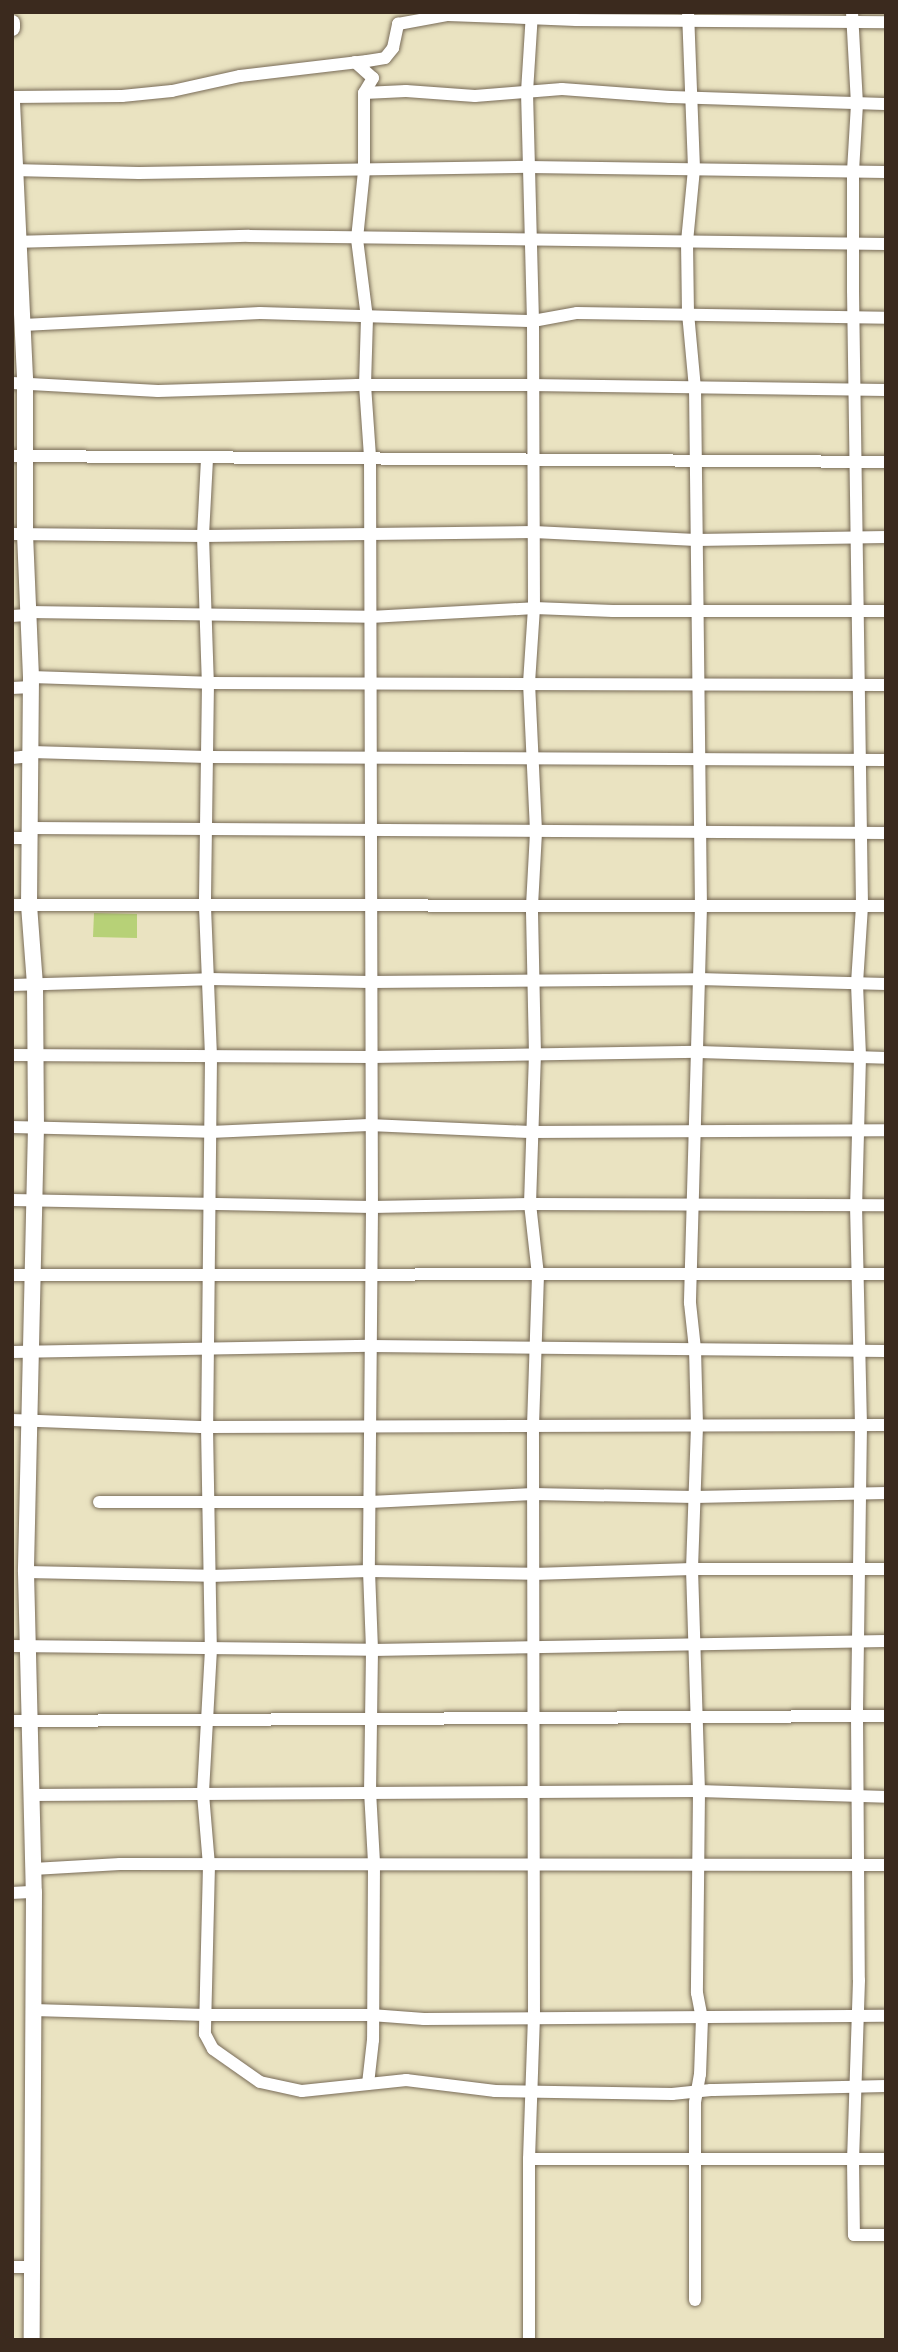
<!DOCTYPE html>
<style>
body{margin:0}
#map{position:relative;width:898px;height:2352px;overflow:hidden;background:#eae3c1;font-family:"IM FELL English",serif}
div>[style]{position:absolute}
.green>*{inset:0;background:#b7d177}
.roads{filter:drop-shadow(0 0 2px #786b57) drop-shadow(0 0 2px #786b57)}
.minor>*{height:12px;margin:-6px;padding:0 6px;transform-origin:6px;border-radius:6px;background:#fff}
.major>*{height:16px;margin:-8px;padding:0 8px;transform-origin:8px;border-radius:8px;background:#fff}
span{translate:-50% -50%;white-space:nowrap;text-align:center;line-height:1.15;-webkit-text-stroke:6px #fcf5e5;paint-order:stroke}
.frame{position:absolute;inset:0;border:14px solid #3b2a1e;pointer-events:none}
</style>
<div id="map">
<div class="green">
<i style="clip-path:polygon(94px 913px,137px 914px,137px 938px,93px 937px)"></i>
</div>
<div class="roads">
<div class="minor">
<i style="left:688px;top:12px;width:157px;rotate:87.8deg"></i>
<i style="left:694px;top:169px;width:73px;rotate:95.5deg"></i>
<i style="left:687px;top:242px;width:71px;rotate:89.2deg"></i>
<i style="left:688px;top:313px;width:75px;rotate:84.7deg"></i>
<i style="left:695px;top:388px;width:518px;rotate:89.34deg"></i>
<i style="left:701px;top:906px;width:397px;rotate:91.6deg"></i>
<i style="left:690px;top:1303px;width:46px;rotate:83.8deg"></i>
<i style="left:695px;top:1349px;width:77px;rotate:88.5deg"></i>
<i style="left:697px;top:1426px;width:143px;rotate:92deg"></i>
<i style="left:692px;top:1569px;width:222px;rotate:88.2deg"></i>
<i style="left:699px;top:1791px;width:202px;rotate:90.6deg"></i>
<i style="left:697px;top:1993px;width:25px;rotate:79deg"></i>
<i style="left:702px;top:2018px;width:56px;rotate:92deg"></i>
<i style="left:700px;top:2074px;width:29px;rotate:100deg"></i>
<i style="left:695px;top:2103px;width:197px;rotate:90deg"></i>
<i style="left:852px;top:12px;width:92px;rotate:86.9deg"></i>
<i style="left:857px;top:104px;width:67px;rotate:93.4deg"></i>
<i style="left:853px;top:171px;width:120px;rotate:90deg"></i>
<i style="left:853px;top:291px;width:615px;rotate:89.16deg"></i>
<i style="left:862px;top:906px;width:78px;rotate:93.7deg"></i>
<i style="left:857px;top:984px;width:73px;rotate:87.6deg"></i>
<i style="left:860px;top:1057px;width:148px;rotate:91.5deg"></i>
<i style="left:856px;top:1205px;width:220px;rotate:88.7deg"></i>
<i style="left:861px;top:1425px;width:291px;rotate:90.8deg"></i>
<i style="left:857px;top:1716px;width:264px;rotate:89.6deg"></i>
<i style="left:859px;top:1980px;width:178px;rotate:91.9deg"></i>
<i style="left:853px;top:2158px;width:77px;rotate:89.3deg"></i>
<i style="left:854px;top:2235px;width:32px"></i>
<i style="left:355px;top:62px;width:24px;rotate:42deg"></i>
<i style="left:373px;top:78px;width:17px;rotate:121deg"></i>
<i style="left:364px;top:93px;width:42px;rotate:-2.7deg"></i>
<i style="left:406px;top:91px;width:69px;rotate:4.1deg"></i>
<i style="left:475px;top:96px;width:87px;rotate:-4.6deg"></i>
<i style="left:562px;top:89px;width:108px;rotate:4.2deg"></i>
<i style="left:670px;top:97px;width:216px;rotate:1.9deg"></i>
<i style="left:364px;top:93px;width:78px;rotate:90deg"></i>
<i style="left:364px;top:171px;width:68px;rotate:95.9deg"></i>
<i style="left:357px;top:239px;width:80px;rotate:82.8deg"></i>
<i style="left:367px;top:318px;width:67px;rotate:91.7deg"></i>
<i style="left:365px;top:385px;width:72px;rotate:86deg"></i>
<i style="left:370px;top:457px;width:750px;rotate:89.85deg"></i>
<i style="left:372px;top:1207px;width:364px;rotate:90.5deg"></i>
<i style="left:369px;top:1571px;width:79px;rotate:87.8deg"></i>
<i style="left:372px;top:1650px;width:141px;rotate:90.8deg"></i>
<i style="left:370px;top:1791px;width:72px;rotate:86.8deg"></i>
<i style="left:374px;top:1863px;width:177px;rotate:90.3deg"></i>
<i style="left:373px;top:2040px;width:44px;rotate:96.5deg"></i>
<i style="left:12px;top:97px;width:110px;rotate:-0.5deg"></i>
<i style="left:122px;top:96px;width:50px;rotate:-5.7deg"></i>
<i style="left:172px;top:91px;width:70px;rotate:-12.4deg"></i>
<i style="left:240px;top:76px;width:128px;rotate:-6.7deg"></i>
<i style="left:367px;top:61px;width:18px;rotate:-9deg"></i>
<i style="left:385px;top:58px;width:13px;rotate:-51deg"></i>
<i style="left:393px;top:48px;width:25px;rotate:-78deg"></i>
<i style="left:398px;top:24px;width:51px;rotate:-10.2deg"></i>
<i style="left:448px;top:15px;width:128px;rotate:2.2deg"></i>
<i style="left:576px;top:20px;width:310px;rotate:0.4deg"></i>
<i style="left:12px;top:170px;width:127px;rotate:1.4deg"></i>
<i style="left:139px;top:173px;width:390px;rotate:-0.9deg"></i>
<i style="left:529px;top:167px;width:357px;rotate:0.8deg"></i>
<i style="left:12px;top:242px;width:237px;rotate:-1.5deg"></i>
<i style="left:249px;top:236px;width:637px;rotate:0.72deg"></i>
<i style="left:23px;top:325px;width:237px;rotate:-2.9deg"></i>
<i style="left:260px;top:313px;width:273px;rotate:1.7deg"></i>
<i style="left:533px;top:321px;width:45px;rotate:-10.3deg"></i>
<i style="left:577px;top:313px;width:309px;rotate:0.9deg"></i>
<i style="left:12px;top:383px;width:146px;rotate:3.1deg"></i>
<i style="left:158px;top:391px;width:207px;rotate:-1.7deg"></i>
<i style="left:365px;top:385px;width:166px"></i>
<i style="left:531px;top:385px;width:355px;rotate:0.8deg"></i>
<i style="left:12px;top:456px;width:874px;rotate:0.39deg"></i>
<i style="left:207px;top:459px;width:77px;rotate:93deg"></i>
<i style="left:203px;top:536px;width:147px;rotate:88.1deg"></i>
<i style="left:208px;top:683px;width:224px;rotate:90.8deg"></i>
<i style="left:205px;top:907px;width:150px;rotate:87.7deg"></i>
<i style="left:211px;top:1057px;width:370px;rotate:90.6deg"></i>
<i style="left:207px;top:1427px;width:222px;rotate:89deg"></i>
<i style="left:211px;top:1649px;width:145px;rotate:93.2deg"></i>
<i style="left:203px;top:1794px;width:71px;rotate:85.2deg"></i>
<i style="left:209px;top:1865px;width:169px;rotate:91.4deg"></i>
<i style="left:205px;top:2034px;width:17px;rotate:62deg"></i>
<i style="left:213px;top:2049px;width:57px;rotate:35.1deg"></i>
<i style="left:260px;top:2082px;width:43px;rotate:12.1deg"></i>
<i style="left:302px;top:2091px;width:105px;rotate:-6deg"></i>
<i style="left:406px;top:2080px;width:90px;rotate:7deg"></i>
<i style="left:495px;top:2091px;width:177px;rotate:1deg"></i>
<i style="left:672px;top:2094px;width:39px;rotate:-6deg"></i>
<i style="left:711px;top:2090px;width:175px;rotate:-1.3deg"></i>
<i style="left:12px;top:534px;width:191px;rotate:0.6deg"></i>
<i style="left:203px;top:536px;width:331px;rotate:-0.7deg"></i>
<i style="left:534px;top:532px;width:162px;rotate:2.8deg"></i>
<i style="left:696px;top:540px;width:190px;rotate:-0.9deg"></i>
<i style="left:28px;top:612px;width:342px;rotate:0.8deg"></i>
<i style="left:370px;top:617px;width:164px;rotate:-3.1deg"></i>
<i style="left:534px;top:608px;width:79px;rotate:2.2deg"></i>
<i style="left:613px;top:611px;width:273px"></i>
<i style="left:12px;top:616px;width:16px;rotate:-4deg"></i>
<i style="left:31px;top:677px;width:177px;rotate:1.9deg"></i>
<i style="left:208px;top:683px;width:678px;rotate:0.17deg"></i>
<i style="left:12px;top:688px;width:19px;rotate:-3deg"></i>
<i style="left:31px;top:752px;width:176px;rotate:1.6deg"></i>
<i style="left:207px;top:757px;width:679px;rotate:0.25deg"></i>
<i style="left:12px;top:758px;width:19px;rotate:-6deg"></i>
<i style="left:30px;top:828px;width:856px;rotate:0.33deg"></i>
<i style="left:12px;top:838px;width:19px"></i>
<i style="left:12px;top:905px;width:874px;rotate:0.07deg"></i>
<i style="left:12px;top:985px;width:197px;rotate:-1.7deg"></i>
<i style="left:209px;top:979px;width:161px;rotate:1.1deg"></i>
<i style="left:370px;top:982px;width:328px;rotate:-0.5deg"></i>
<i style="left:698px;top:979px;width:188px;rotate:1.5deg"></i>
<i style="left:12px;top:1055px;width:359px;rotate:0.3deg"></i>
<i style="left:371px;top:1057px;width:328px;rotate:-0.9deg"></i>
<i style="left:699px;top:1052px;width:187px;rotate:1.8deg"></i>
<i style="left:12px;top:1127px;width:198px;rotate:1.4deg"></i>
<i style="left:210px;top:1132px;width:159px;rotate:-2.5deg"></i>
<i style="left:369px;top:1125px;width:161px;rotate:2.5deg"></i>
<i style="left:530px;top:1132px;width:356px;rotate:-0.3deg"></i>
<i style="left:12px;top:1200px;width:360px;rotate:1.1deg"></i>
<i style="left:372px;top:1207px;width:158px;rotate:-1.1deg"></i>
<i style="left:530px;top:1204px;width:356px;rotate:0.2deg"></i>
<i style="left:12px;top:1275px;width:874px;rotate:-0.07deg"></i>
<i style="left:12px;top:1352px;width:359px;rotate:-1deg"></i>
<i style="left:371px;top:1346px;width:515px;rotate:0.56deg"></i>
<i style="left:12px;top:1420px;width:195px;rotate:2.1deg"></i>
<i style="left:207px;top:1427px;width:679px;rotate:-0.17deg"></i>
<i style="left:99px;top:1502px;width:271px"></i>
<i style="left:370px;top:1502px;width:163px;rotate:-2.8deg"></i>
<i style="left:533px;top:1494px;width:162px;rotate:1.1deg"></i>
<i style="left:695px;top:1497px;width:191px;rotate:-1.2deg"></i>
<i style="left:26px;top:1572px;width:184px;rotate:1.2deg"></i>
<i style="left:210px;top:1576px;width:159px;rotate:-1.8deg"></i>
<i style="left:369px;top:1571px;width:164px;rotate:1deg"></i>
<i style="left:533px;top:1574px;width:159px;rotate:-1.8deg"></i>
<i style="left:692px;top:1569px;width:194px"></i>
<i style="left:12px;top:1646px;width:360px;rotate:0.6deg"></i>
<i style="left:372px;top:1650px;width:514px;rotate:-1deg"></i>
<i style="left:12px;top:1721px;width:874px;rotate:-0.33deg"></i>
<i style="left:30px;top:1795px;width:669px;rotate:-0.34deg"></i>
<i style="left:699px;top:1791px;width:187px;rotate:1.8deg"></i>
<i style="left:33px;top:1869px;width:87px;rotate:-3.3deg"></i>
<i style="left:120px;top:1864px;width:766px;rotate:0.07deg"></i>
<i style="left:12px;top:1893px;width:22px;rotate:-3deg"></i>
<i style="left:33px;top:2010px;width:172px;rotate:1.7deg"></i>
<i style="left:205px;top:2015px;width:166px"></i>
<i style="left:371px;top:2015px;width:53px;rotate:4.3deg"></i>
<i style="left:424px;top:2019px;width:462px;rotate:-0.4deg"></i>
<i style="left:529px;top:2159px;width:357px"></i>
<i style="left:12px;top:2267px;width:21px"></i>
<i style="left:529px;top:2340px;width:181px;rotate:-90deg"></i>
<i style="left:529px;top:2159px;width:141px;rotate:-88deg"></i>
<i style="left:534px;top:2018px;width:592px;rotate:-90.1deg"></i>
<i style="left:533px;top:1426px;width:151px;rotate:-88.1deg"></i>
<i style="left:538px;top:1275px;width:71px;rotate:-96.4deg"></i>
<i style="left:530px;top:1204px;width:149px;rotate:-88.1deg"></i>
<i style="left:535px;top:1055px;width:149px;rotate:-91.2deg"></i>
<i style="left:532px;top:906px;width:75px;rotate:-86.9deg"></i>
<i style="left:536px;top:831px;width:148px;rotate:-92.7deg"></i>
<i style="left:529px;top:683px;width:75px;rotate:-86.2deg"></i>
<i style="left:534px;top:608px;width:287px;rotate:-90.2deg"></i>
<i style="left:533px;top:321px;width:229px;rotate:-91.5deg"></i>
<i style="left:527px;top:92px;width:80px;rotate:-86.4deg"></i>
</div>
<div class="major">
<i style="left:12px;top:23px;width:5px;rotate:90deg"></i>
<i style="left:12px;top:102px;width:280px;rotate:87.3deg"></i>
<i style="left:25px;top:382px;width:152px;rotate:90deg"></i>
<i style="left:25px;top:534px;width:143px;rotate:87.6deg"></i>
<i style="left:31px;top:677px;width:228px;rotate:90.5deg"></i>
<i style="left:29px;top:905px;width:80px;rotate:85.7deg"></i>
<i style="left:35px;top:985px;width:142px;rotate:89.6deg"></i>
<i style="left:36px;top:1127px;width:445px;rotate:91.3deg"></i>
<i style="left:26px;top:1572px;width:320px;rotate:88.6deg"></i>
<i style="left:34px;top:1892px;width:448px;rotate:90.3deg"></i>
</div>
</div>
<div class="frame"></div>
</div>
